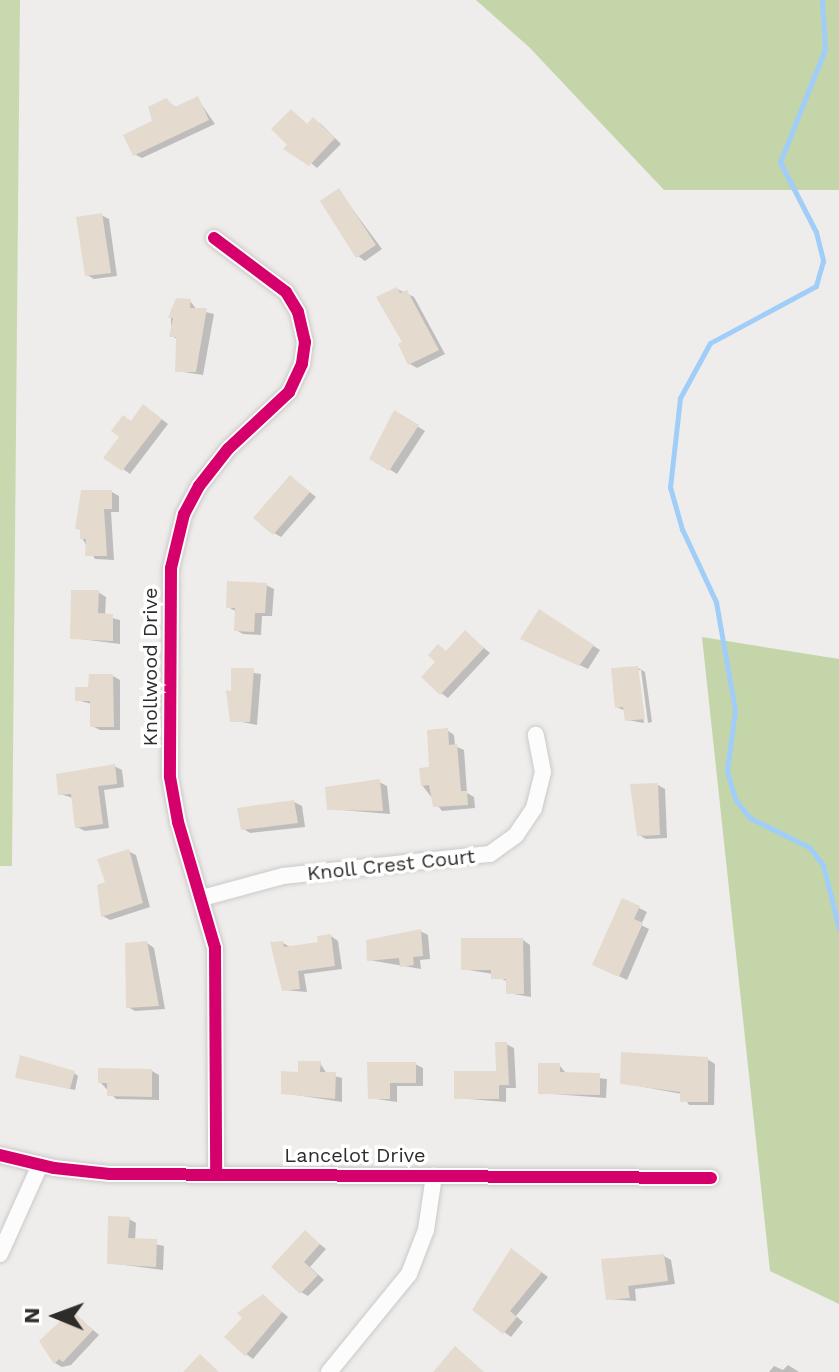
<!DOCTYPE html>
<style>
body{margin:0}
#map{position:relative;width:839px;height:1372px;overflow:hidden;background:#efedeb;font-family:"Work Sans",sans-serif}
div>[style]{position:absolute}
.green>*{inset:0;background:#c8d9b0}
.forest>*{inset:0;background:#c4d5aa}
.shadow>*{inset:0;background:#0003}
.stream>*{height:5px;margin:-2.5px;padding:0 2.5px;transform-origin:2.5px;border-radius:2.5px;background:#a0cef8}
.building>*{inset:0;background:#e4dace}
.roads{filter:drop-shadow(0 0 2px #cbcac8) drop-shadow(0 0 2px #cbcac8)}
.street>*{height:16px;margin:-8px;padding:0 8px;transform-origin:8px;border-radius:8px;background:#fdfcfc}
.cycleway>*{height:12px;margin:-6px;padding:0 6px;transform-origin:6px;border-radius:6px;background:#d6006c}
span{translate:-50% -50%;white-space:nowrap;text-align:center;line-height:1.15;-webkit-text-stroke:7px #fff;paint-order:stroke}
.street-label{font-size:20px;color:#2e2c2b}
.north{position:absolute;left:16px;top:1276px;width:80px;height:80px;-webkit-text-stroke:6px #fff;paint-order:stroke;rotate:271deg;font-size:22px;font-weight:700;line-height:32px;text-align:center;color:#2e2c2b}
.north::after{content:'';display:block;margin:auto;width:28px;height:36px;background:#2e2c2b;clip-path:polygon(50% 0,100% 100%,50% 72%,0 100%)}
</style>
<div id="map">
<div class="green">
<i style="clip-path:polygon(0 0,20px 0,12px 866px,0 866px)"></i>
</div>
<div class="forest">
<i style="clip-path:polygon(476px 0,839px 0,839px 190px,664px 190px,529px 47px)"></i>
<i style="clip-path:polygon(702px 637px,839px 659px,839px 1304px,770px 1271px)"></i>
</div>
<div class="shadow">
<i style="clip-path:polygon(197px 98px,215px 124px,142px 158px,134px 154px,166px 100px,177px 108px)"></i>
<i style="clip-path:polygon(291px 111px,308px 125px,313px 120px,321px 124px,341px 144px,317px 168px,289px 145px)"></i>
<i style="clip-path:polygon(339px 191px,382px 249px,365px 261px,358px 256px)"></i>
<i style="clip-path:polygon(101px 215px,109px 219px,117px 276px,94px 279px,87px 275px)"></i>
<i style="clip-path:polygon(397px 289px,414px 297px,445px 354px,417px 368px,410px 364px)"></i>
<i style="clip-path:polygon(190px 301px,197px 310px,214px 314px,203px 375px,177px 371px,178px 339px,171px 336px,171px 309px)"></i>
<i style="clip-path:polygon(151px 411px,168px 424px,130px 474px,106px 457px,132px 422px)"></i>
<i style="clip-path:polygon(395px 413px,425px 431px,397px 474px,372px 458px)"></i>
<i style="clip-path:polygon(291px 477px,316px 497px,281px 537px,274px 533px)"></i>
<i style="clip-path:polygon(112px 492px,119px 496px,119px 512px,111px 512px,114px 560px,95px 559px,82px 538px)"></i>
<i style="clip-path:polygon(266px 585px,274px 589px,272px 616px,262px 616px,261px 635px,243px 634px,236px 630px,237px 612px,228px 607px)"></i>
<i style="clip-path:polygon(98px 592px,106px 597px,105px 616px,120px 620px,120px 644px,72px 638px)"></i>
<i style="clip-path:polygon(539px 612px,600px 650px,588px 669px,529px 642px)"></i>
<i style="clip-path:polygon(466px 633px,490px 653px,448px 698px,441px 693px,447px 652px)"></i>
<i style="clip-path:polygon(638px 668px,645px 672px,652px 722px,648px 723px,641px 670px,637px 670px,644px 723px,627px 720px,626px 711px,616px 707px,613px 670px)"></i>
<i style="clip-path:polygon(233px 670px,261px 674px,257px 725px,232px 720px)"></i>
<i style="clip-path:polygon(113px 676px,120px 680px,120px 730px,100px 730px,92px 726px,92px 704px,77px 700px)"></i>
<i style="clip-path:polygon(447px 730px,454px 735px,455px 746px,464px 750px,467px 793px,474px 797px,475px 808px,442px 811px,422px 785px)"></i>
<i style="clip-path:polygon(114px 766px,122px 770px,124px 787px,104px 790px,109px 828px,85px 831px,77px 827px,73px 798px,60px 794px)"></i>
<i style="clip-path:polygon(379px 782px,387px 786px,390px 814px,329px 809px)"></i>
<i style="clip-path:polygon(658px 785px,665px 789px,667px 838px,646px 839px,639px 835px)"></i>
<i style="clip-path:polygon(294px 802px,302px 806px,305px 827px,250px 833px,242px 828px)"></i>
<i style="clip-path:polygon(128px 851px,136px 855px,150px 907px,110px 920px,103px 916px,108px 883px)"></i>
<i style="clip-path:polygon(623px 900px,647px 912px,641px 925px,649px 929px,627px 980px,602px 968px)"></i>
<i style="clip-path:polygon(420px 931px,428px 935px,430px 959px,420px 960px,421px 969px,369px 960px)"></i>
<i style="clip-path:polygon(331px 936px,338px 941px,342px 969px,304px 974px,307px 992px,284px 990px,283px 943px,292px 948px,320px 944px)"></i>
<i style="clip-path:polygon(523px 940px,530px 945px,531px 997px,508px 993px,508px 982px,493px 974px,463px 969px)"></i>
<i style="clip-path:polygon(147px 943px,154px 948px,165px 1009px,135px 1011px,128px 1007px)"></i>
<i style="clip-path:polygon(506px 1044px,514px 1048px,516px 1088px,506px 1088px,506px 1102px,456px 1098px,498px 1073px)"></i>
<i style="clip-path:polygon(707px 1059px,715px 1064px,714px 1105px,689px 1105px,682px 1094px,622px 1083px)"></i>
<i style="clip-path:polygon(320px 1063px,327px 1074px,342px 1078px,342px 1102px,283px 1093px,300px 1074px)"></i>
<i style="clip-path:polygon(415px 1064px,423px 1068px,423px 1086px,397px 1086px,397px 1102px,370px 1098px)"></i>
<i style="clip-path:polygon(559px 1065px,567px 1074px,607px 1079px,606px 1098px,540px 1093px)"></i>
<i style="clip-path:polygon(152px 1071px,159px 1075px,159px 1100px,116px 1099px,100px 1082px)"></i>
<i style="clip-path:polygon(74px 1073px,78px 1076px,75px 1090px,17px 1077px)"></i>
<i style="clip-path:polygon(129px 1219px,136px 1223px,135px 1240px,164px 1246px,163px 1270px,109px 1263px)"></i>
<i style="clip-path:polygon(306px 1233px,326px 1249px,310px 1267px,324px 1280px,308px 1296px,301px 1292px)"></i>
<i style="clip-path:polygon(519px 1255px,548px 1277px,516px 1316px,523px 1322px,511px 1337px,504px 1332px)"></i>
<i style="clip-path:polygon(664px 1256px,671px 1260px,675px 1284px,635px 1289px,636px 1301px,608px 1299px)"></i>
<i style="clip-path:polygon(263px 1296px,288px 1317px,253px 1359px,246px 1354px,245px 1317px)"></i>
<i style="clip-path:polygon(72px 1312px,99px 1335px,71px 1365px,62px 1367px,55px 1363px)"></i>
<i style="clip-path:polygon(788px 1365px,799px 1372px,769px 1372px,774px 1366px,783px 1370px)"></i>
</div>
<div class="stream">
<i style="left:822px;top:0;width:49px;rotate:86.5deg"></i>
<i style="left:825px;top:49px;width:122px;rotate:111.7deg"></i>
<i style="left:780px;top:162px;width:79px;rotate:62.8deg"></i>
<i style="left:816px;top:232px;width:30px;rotate:76deg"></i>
<i style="left:823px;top:261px;width:26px;rotate:106deg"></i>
<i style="left:816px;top:286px;width:120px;rotate:151.7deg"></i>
<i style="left:710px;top:343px;width:63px;rotate:118.6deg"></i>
<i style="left:680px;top:398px;width:90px;rotate:96.4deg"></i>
<i style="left:670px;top:487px;width:44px;rotate:74.1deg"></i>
<i style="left:682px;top:529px;width:81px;rotate:65deg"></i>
<i style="left:716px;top:602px;width:110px;rotate:80deg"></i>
<i style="left:735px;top:710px;width:62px;rotate:97.5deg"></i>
<i style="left:727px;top:771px;width:29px;rotate:74deg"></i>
<i style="left:735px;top:799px;width:24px;rotate:52deg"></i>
<i style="left:750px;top:818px;width:66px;rotate:26.2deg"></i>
<i style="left:809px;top:847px;width:23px;rotate:52deg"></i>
<i style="left:823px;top:865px;width:66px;rotate:76deg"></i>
</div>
<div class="building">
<i style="clip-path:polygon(198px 96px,209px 120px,133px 156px,123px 135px,152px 121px,148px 107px,166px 98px,175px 107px)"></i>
<i style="clip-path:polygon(291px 109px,307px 124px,313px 117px,335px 138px,309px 166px,283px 149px,287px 145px,271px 129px)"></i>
<i style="clip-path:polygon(339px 188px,376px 245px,356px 258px,320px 201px)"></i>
<i style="clip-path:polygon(102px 213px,111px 273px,85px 276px,76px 217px)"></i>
<i style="clip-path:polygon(397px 287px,400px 293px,407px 290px,439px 350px,408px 365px,398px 344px,402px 342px,376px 297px)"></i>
<i style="clip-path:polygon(176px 298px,191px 299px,190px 308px,207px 308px,196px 372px,175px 372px,176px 337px,169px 337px,173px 318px,168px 318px)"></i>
<i style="clip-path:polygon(143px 404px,162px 419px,122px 471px,103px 458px,119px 437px,111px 431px,123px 415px,131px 421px)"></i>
<i style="clip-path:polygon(394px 410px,419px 425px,389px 471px,369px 459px)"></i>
<i style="clip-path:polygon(290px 475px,310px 492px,273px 535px,253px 518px)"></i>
<i style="clip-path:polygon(81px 490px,112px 490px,112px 509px,104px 509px,107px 556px,85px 556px,86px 539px,80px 539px,80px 530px,75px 529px)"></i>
<i style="clip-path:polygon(227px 581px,267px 583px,265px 613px,255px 613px,254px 632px,234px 631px,235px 608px,226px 608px)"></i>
<i style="clip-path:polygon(71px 590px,99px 590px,98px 613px,113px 614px,113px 641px,70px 639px)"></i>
<i style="clip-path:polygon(539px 609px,594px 645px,579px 666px,520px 639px)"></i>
<i style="clip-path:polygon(465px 630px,484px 648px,440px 695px,421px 677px,435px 662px,428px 655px,438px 644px,446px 651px)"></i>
<i style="clip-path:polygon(638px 666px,645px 719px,625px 721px,623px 707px,615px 708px,611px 668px)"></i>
<i style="clip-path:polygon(231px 668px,254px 668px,250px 722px,230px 722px,226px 690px,231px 691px)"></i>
<i style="clip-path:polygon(89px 674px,113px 674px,114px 727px,90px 727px,90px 701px,75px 701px,75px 687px,88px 687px)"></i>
<i style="clip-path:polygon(448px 728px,449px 745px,457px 744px,461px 791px,467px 791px,468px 805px,433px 807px,429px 785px,421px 786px,419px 768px,429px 767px,427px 730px)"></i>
<i style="clip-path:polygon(115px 764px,117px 784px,98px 786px,103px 824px,75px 828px,71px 794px,58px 795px,56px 774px)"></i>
<i style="clip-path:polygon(380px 779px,383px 811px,327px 810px,325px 787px)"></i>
<i style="clip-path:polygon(658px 783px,660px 835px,637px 836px,630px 784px)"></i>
<i style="clip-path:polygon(294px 800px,298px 823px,241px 830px,237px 808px)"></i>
<i style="clip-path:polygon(129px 849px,143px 903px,101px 917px,97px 885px,105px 882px,97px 859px)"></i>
<i style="clip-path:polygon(622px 898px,640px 906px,634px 919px,643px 923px,619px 977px,592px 965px)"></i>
<i style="clip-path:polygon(421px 929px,423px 956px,413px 957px,414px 965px,400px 967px,399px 958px,367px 961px,366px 940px)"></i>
<i style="clip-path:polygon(331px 934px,335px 966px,298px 971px,300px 989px,282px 991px,270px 942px,283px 941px,284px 947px,318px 942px,317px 936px)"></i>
<i style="clip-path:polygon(461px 938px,523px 938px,524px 994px,506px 994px,506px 979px,491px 979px,491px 970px,461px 970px)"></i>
<i style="clip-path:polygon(147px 941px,159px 1006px,126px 1008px,125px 943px)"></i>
<i style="clip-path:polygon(495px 1042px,507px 1042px,509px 1085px,499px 1085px,499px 1099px,454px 1099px,454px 1071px,496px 1071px)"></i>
<i style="clip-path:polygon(621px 1052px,708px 1057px,708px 1102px,680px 1102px,680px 1092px,620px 1084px)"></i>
<i style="clip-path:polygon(20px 1055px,75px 1071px,70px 1089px,15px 1078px)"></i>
<i style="clip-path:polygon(298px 1061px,321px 1061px,320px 1072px,336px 1072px,335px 1099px,281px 1094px,281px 1071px,298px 1072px)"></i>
<i style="clip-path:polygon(367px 1062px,416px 1062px,416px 1083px,390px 1083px,390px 1099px,368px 1099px)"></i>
<i style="clip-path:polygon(538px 1063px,560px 1063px,560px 1072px,600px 1073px,600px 1095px,538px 1094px)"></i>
<i style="clip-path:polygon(98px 1068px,152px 1069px,152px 1097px,107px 1096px,107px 1083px,98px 1083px)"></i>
<i style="clip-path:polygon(108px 1216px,130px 1217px,128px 1238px,157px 1239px,156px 1267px,107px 1264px)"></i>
<i style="clip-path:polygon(305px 1230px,320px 1244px,304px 1262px,318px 1275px,300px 1294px,271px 1267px)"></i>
<i style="clip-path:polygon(511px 1248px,542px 1272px,510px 1311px,517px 1317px,503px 1334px,472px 1310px)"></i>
<i style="clip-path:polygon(664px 1254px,668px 1281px,628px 1286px,630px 1298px,606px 1300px,601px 1259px)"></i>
<i style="clip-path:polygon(263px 1294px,282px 1312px,245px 1356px,224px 1337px,242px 1318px,237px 1313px)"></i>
<i style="clip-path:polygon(72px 1310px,93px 1330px,63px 1362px,59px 1359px,54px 1364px,39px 1341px)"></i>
<i style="clip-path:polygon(455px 1346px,484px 1372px,433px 1372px)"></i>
<i style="clip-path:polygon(200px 1354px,219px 1372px,183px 1372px)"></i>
</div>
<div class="roads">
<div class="street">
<i style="left:214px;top:238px;width:90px;rotate:36.9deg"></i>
<i style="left:286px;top:292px;width:23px;rotate:59deg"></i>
<i style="left:298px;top:312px;width:31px;rotate:77deg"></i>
<i style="left:305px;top:342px;width:22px;rotate:98deg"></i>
<i style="left:302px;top:364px;width:31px;rotate:115deg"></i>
<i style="left:289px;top:392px;width:83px;rotate:136.9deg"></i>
<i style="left:228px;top:449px;width:47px;rotate:128.1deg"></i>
<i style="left:199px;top:486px;width:32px;rotate:118deg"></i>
<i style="left:184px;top:514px;width:56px;rotate:103.5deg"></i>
<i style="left:171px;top:568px;width:209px;rotate:90.3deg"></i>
<i style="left:170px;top:777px;width:46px;rotate:79.9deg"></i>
<i style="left:178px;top:822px;width:131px;rotate:73.6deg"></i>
<i style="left:215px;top:948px;width:226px;rotate:89.7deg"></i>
<i style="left:202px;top:898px;width:84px;rotate:-15.2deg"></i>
<i style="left:283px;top:876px;width:208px;rotate:-6.1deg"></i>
<i style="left:490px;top:854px;width:32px;rotate:-36deg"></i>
<i style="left:516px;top:835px;width:32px;rotate:-56deg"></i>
<i style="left:534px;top:808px;width:37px;rotate:-76deg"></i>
<i style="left:543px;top:772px;width:38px;rotate:-101deg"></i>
<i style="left:0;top:1155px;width:56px;rotate:13.5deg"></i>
<i style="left:54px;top:1168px;width:56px;rotate:6.1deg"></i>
<i style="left:110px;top:1174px;width:601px;rotate:0.38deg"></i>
<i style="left:0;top:1254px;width:98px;rotate:-65.8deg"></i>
<i style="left:329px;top:1372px;width:127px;rotate:-50.8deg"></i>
<i style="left:409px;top:1274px;width:47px;rotate:-68.9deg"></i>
<i style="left:426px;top:1230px;width:55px;rotate:-81.6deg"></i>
</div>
</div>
<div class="cycleway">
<i style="left:214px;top:238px;width:90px;rotate:36.9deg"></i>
<i style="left:286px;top:292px;width:23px;rotate:59deg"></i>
<i style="left:298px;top:312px;width:31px;rotate:77deg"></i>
<i style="left:305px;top:342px;width:22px;rotate:98deg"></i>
<i style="left:302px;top:364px;width:31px;rotate:115deg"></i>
<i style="left:289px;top:392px;width:83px;rotate:136.9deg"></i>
<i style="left:228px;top:449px;width:47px;rotate:128.1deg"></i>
<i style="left:199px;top:486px;width:32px;rotate:118deg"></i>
<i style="left:184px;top:514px;width:56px;rotate:103.5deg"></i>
<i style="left:171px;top:568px;width:209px;rotate:90.3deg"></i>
<i style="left:170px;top:777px;width:46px;rotate:79.9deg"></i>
<i style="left:178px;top:822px;width:131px;rotate:73.6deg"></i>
<i style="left:215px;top:948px;width:226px;rotate:89.7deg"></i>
<i style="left:0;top:1155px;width:56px;rotate:13.5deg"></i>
<i style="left:54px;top:1168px;width:56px;rotate:6.1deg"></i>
<i style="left:110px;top:1174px;width:601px;rotate:0.38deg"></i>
</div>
<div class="street-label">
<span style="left:150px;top:667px;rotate:-90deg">Knollwood Drive</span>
<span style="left:391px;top:865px;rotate:-6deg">Knoll Crest Court</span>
<span style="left:355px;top:1155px">Lancelot Drive</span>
</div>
<div class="north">N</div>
</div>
